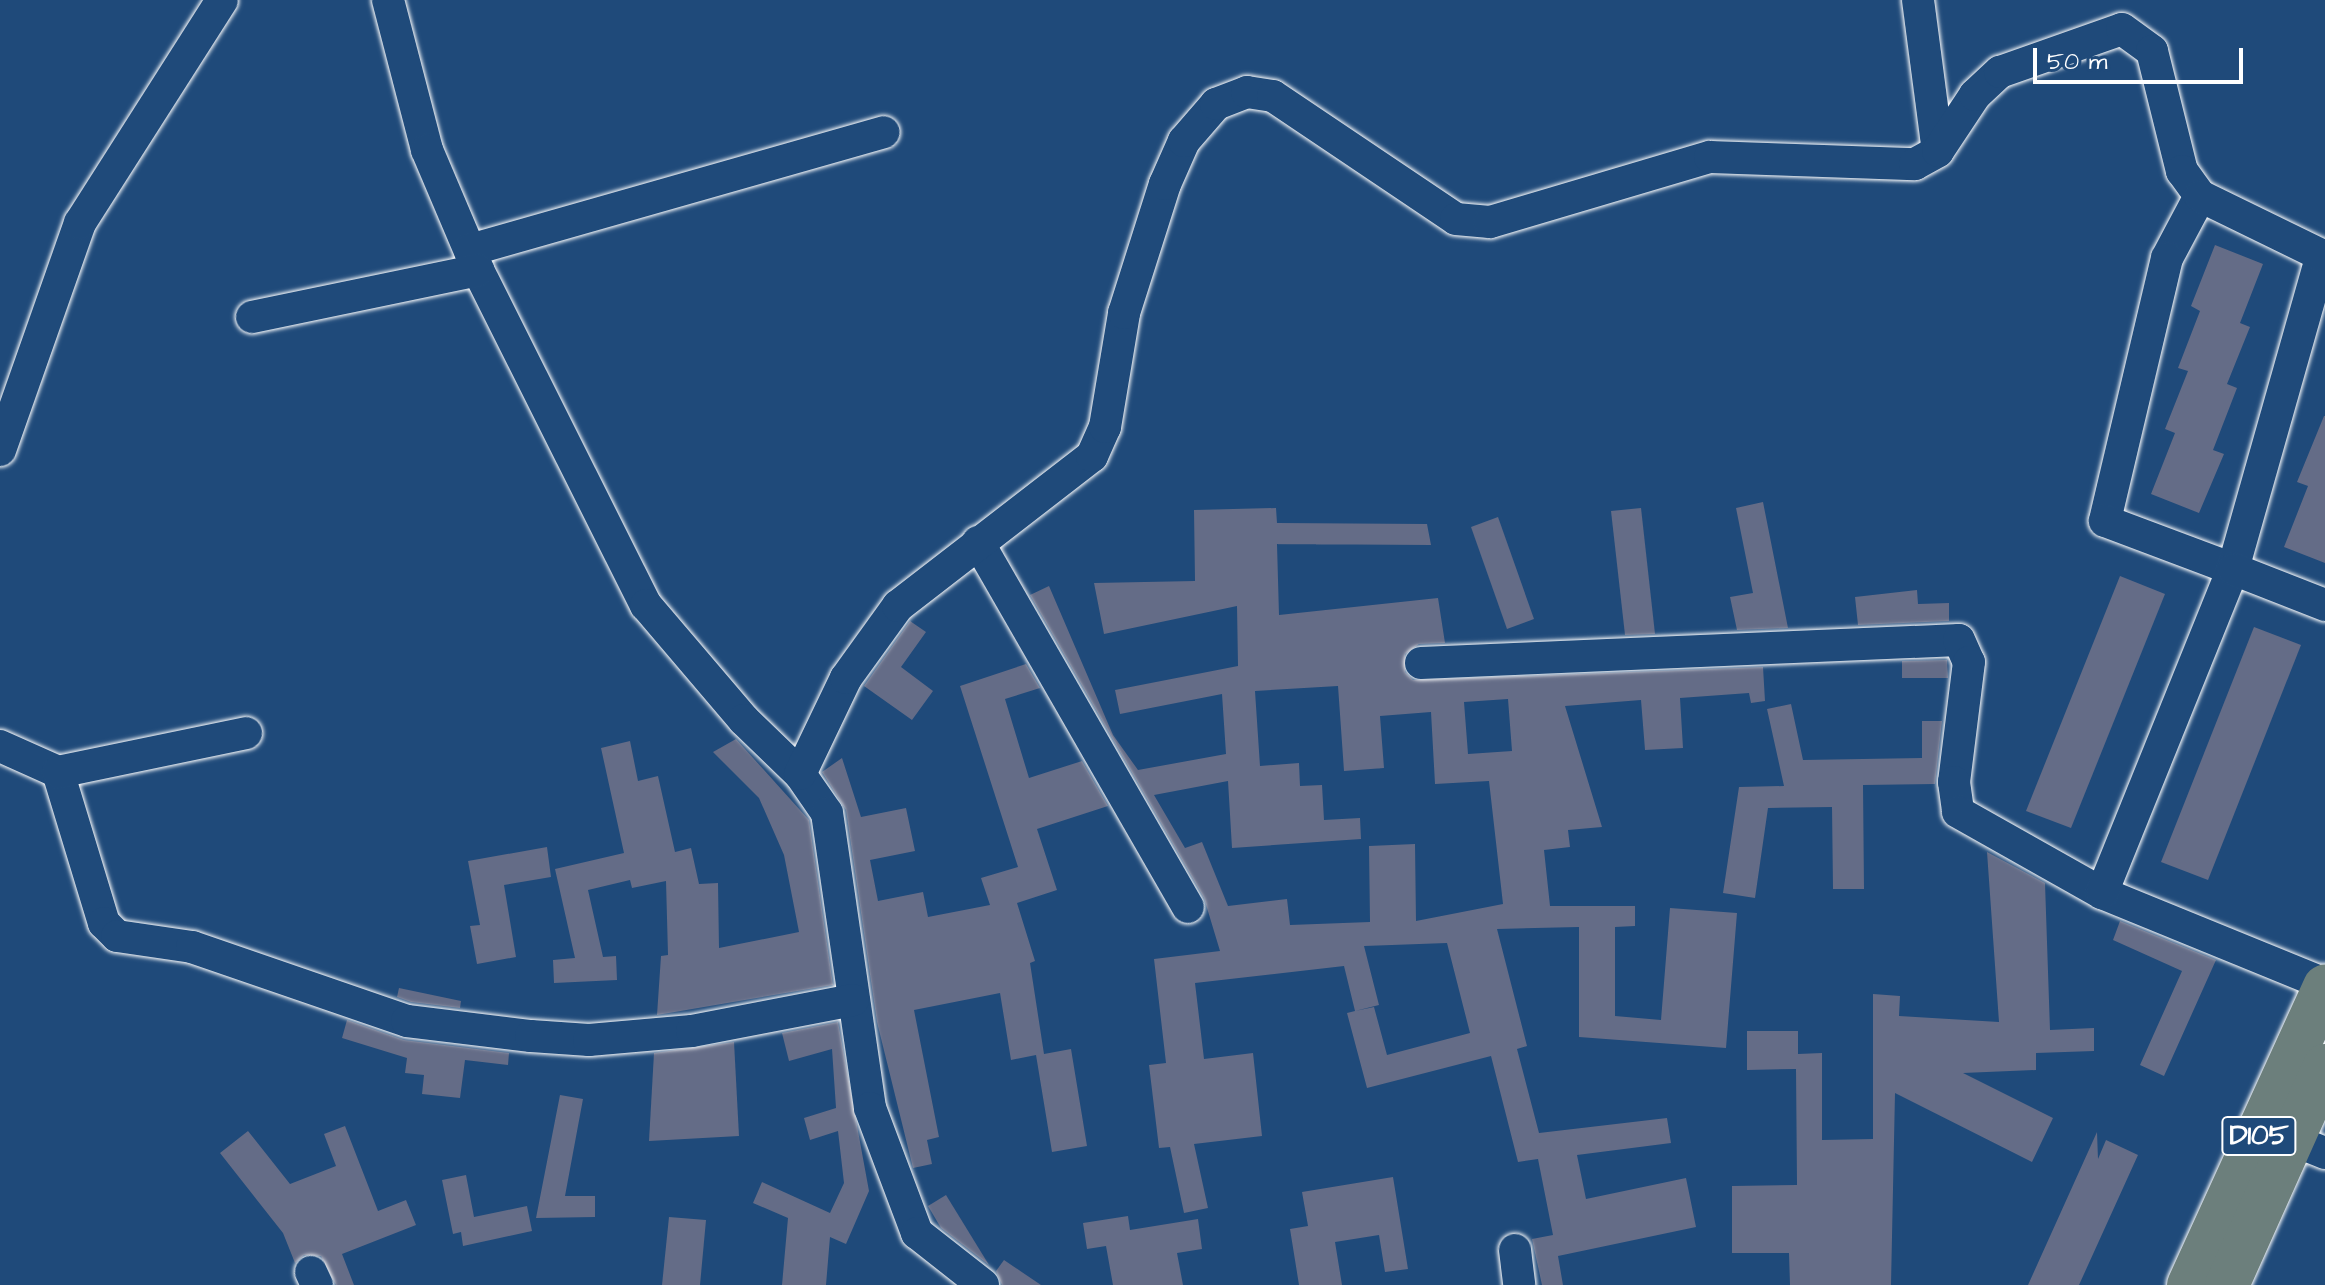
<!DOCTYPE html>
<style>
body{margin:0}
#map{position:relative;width:2325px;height:1285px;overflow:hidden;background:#1f4a7a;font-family:"Architects Daughter",sans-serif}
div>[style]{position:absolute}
.building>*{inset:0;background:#646c87}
.roads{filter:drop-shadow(0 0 2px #fff) drop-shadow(0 0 2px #fff)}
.minor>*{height:32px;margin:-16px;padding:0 16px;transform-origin:16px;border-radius:16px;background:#1f4a7a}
.highway>*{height:44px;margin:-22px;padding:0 22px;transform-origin:22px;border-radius:22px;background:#6c7f7c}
span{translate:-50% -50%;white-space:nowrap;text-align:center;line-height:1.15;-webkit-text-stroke:6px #1f4a7a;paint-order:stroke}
.shield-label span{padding:2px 6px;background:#1f4a7a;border:2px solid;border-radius:6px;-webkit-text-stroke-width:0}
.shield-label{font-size:28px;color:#fff;font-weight:700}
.scale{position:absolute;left:2033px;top:48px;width:210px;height:36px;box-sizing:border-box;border:4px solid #fff;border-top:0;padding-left:10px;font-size:24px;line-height:28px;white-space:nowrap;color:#fff;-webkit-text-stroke:6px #1f4a7a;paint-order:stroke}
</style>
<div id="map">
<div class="building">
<i style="clip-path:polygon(2215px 245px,2263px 264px,2240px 323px,2250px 327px,2227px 384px,2237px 388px,2213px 450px,2224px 454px,2199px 513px,2151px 494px,2175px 433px,2165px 429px,2188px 371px,2178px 368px,2200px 311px,2191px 306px)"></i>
<i style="clip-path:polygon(2324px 416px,2325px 416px,2325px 563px,2284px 547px,2308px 486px,2297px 482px)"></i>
<i style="clip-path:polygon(1763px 502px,1788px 628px,1737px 630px,1730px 597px,1753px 593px,1736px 508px)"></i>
<i style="clip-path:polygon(evenodd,1276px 508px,1277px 523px,1427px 524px,1431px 545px,1277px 544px,1279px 615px,1438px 598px,1445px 643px,1419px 644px,1405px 654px,1405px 672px,1413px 680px,1763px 667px,1765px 701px,1751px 703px,1749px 693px,1680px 698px,1683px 748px,1645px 750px,1641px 700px,1565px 706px,1602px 827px,1568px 830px,1570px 847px,1544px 850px,1550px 906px,1635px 906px,1635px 926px,1615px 927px,1615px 1016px,1661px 1020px,1670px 908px,1737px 913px,1726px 1048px,1579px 1037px,1579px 927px,1497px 929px,1527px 1046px,1517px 1049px,1539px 1133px,1667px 1118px,1671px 1143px,1577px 1155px,1586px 1199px,1686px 1178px,1696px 1227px,1558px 1256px,1563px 1285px,1542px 1285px,1532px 1239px,1553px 1235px,1538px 1159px,1518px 1162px,1491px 1056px,1367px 1088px,1347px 1013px,1355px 1011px,1344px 966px,1195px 983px,1204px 1059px,1253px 1053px,1262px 1136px,1194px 1144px,1208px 1208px,1184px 1213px,1170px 1147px,1159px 1148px,1149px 1065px,1166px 1063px,1154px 959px,1220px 951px,1204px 898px,1030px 595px,1049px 586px,1113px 735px,1138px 770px,1226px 754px,1222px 694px,1120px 714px,1115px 690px,1238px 666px,1237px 606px,1104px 634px,1094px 583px,1195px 581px,1194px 510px,1276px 508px,1338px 686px,1344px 771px,1384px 768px,1380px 716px,1431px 712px,1435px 784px,1489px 781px,1503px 904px,1416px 921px,1415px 844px,1369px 846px,1370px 922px,1290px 925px,1287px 899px,1228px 906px,1202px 842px,1185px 848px,1154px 795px,1228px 781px,1232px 848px,1361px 839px,1360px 818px,1324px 820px,1322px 785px,1300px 786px,1299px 763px,1260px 766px,1255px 691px,1338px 686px,1276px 508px,1508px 699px,1512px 751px,1468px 754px,1464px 702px,1508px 699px,1276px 508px,1447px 943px,1470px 1033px,1387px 1055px,1374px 1007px,1355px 1011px,1379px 1005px,1364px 946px,1447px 943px)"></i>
<i style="clip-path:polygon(1641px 508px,1655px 634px,1625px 635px,1611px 511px)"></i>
<i style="clip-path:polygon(1498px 517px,1534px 619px,1507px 629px,1471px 527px)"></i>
<i style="clip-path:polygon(2120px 576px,2165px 594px,2071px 828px,2026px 811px)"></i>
<i style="clip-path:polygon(1917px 590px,1918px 604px,1949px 603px,1949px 621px,1858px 625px,1855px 597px)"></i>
<i style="clip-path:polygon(910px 621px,926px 632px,901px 667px,933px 691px,912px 720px,864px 686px)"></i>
<i style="clip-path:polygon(2254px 627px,2301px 645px,2208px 880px,2161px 862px)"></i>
<i style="clip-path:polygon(1947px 660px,1948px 678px,1902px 678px,1902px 661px)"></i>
<i style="clip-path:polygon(1026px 664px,1040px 688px,1005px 699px,1029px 778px,1082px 761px,1108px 806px,1037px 829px,1057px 890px,1017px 903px,1035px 961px,1030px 963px,1044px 1054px,1071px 1049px,1087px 1146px,1052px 1152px,1036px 1055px,1011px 1060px,1000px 993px,914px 1010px,939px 1137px,927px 1140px,932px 1164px,913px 1168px,877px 1022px,846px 810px,822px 772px,842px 758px,861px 817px,906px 808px,915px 851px,870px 860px,878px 901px,923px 892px,928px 917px,990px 905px,981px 878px,1018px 867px,960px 686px)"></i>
<i style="clip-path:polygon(1791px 704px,1803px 760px,1922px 758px,1922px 721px,1942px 721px,1935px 784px,1863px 785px,1864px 889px,1833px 889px,1832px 807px,1768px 808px,1755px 898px,1723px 893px,1739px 787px,1784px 786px,1767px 709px)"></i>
<i style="clip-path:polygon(736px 739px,809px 820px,833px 985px,657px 1015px,661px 956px,668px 955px,666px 881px,632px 888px,630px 880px,588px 890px,603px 957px,616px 956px,617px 980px,554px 983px,553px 960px,575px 958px,555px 869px,624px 853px,601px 748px,630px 741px,638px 781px,658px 776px,675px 852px,691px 848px,699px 884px,718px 883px,719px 948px,799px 932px,784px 855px,759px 798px,713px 752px)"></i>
<i style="clip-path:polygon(547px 847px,551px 877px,504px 885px,516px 957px,477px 964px,470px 926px,480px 925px,468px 861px)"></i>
<i style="clip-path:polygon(1987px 852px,2045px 883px,2050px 1030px,2094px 1028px,2094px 1051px,2036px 1053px,2036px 1070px,1963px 1073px,2053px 1118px,2032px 1162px,1895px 1093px,1891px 1285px,1790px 1285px,1789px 1253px,1732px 1253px,1732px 1186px,1797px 1185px,1796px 1069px,1747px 1070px,1747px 1031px,1798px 1031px,1798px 1054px,1822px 1053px,1822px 1140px,1873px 1139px,1873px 994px,1900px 996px,1899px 1016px,1999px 1022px)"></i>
<i style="clip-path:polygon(2120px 921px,2216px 960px,2164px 1076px,2140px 1065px,2182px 971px,2113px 940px)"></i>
<i style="clip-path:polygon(399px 988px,461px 1001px,460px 1008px,411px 1002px,397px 997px)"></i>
<i style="clip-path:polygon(347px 1020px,404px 1040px,509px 1053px,508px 1065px,465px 1060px,460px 1098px,422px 1094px,424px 1075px,405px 1073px,407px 1058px,342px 1038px)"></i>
<i style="clip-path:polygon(838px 1022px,869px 1191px,846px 1244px,830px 1237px,826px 1285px,782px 1285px,788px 1218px,753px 1203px,762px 1182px,830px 1213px,844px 1183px,838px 1131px,810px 1140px,804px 1118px,836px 1108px,832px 1049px,789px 1061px,782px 1033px)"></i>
<i style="clip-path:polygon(734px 1042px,739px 1136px,649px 1141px,654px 1053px)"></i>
<i style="clip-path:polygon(560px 1095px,583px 1099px,565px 1196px,595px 1196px,595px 1217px,536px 1218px)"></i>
<i style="clip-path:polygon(345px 1126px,378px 1211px,406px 1200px,416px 1225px,342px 1254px,354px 1285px,336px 1285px,321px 1256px,304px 1255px,295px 1263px,283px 1233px,220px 1153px,248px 1131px,290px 1184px,336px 1166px,324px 1134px)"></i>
<i style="clip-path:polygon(2097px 1132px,2098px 1159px,2106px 1140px,2138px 1155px,2079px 1285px,2028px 1285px)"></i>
<i style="clip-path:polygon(466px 1175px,474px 1217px,527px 1206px,532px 1231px,463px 1246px,461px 1232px,453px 1234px,442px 1180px)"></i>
<i style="clip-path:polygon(1393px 1177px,1408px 1269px,1385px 1272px,1379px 1235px,1335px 1242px,1342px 1285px,1299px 1285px,1290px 1229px,1308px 1226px,1302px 1192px)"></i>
<i style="clip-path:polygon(946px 1195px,989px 1265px,941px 1228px,928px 1206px)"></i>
<i style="clip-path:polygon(1128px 1216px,1130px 1230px,1198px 1219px,1202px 1249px,1177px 1253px,1183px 1285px,1113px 1285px,1106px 1246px,1087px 1249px,1083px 1223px)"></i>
<i style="clip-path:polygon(669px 1217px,706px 1220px,700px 1285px,662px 1285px)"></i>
<i style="clip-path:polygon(1004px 1260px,1041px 1285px,1002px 1285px,996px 1271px)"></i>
</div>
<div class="roads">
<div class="minor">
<i style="left:388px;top:0;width:155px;rotate:75.4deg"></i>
<i style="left:427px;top:150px;width:130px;rotate:67deg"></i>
<i style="left:478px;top:270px;width:375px;rotate:63.4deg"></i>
<i style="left:646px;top:605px;width:151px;rotate:49.6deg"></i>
<i style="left:744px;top:720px;width:78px;rotate:44deg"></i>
<i style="left:800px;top:774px;width:47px;rotate:55.3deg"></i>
<i style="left:827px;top:813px;width:298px;rotate:81.7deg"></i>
<i style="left:870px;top:1108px;width:134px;rotate:69.4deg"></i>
<i style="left:917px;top:1233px;width:84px;rotate:38.2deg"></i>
<i style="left:1918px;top:0;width:152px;rotate:82.5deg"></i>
<i style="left:2200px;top:196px;width:70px;rotate:118deg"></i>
<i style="left:2167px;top:258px;width:270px;rotate:103.3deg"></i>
<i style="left:2105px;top:521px;width:137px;rotate:20.6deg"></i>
<i style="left:2233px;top:569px;width:326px;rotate:-74.2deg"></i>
<i style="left:470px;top:250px;width:430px;rotate:-15.9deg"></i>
<i style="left:252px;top:317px;width:231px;rotate:-11.7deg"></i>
<i style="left:0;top:450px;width:241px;rotate:-70.6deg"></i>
<i style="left:80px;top:223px;width:264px;rotate:-57.5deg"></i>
<i style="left:978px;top:542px;width:421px;rotate:60.1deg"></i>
<i style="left:1421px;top:663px;width:538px;rotate:-2.45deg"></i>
<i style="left:1959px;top:640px;width:24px;rotate:66deg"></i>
<i style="left:1969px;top:662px;width:121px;rotate:97.1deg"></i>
<i style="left:1954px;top:782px;width:30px;rotate:82deg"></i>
<i style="left:1958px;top:812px;width:165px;rotate:29.4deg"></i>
<i style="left:2102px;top:893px;width:241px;rotate:22.2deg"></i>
<i style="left:0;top:746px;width:64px;rotate:24.1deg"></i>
<i style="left:58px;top:772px;width:158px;rotate:73.1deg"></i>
<i style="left:104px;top:923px;width:18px;rotate:45deg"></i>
<i style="left:117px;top:936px;width:76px;rotate:8.3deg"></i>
<i style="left:192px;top:947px;width:227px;rotate:19deg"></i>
<i style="left:407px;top:1021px;width:125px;rotate:6.9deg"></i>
<i style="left:531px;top:1036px;width:58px;rotate:3.9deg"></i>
<i style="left:589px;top:1040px;width:103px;rotate:-5deg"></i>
<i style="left:692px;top:1031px;width:164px;rotate:-10.9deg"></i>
<i style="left:58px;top:772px;width:192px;rotate:-11.7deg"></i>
<i style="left:800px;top:774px;width:106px;rotate:-64.4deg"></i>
<i style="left:846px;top:678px;width:89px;rotate:-54.2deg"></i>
<i style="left:898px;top:606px;width:245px;rotate:-37.7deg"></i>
<i style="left:1092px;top:456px;width:32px;rotate:-66deg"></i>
<i style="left:1105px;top:427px;width:116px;rotate:-80.5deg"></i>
<i style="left:1124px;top:313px;width:135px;rotate:-72.4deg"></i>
<i style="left:1165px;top:184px;width:47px;rotate:-66.2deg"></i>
<i style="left:1184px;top:141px;width:49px;rotate:-49.1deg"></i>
<i style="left:1216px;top:104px;width:33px;rotate:-21deg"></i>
<i style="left:1247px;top:92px;width:26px;rotate:9deg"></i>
<i style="left:1273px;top:96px;width:220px;rotate:33.9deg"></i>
<i style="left:1456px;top:219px;width:34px;rotate:5deg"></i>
<i style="left:1490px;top:222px;width:229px;rotate:-16.5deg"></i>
<i style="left:1710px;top:157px;width:205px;rotate:2deg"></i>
<i style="left:1915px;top:164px;width:26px;rotate:-29deg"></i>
<i style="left:1938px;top:151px;width:67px;rotate:-56.5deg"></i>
<i style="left:1975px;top:95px;width:34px;rotate:-43deg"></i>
<i style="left:2000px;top:72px;width:129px;rotate:-19.4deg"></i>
<i style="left:2122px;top:29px;width:37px;rotate:36deg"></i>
<i style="left:2152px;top:51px;width:124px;rotate:76deg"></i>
<i style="left:2182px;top:171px;width:31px;rotate:54deg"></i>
<i style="left:2200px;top:196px;width:139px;rotate:26deg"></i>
<i style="left:2102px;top:893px;width:349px;rotate:-68deg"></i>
<i style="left:2233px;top:569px;width:99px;rotate:21.4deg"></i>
<i style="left:2273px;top:1132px;width:56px;rotate:22deg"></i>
<i style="left:1515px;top:1250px;width:35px;rotate:83deg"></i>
<i style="left:311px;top:1272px;width:14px;rotate:65deg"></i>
</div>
<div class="highway">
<i style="left:2189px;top:1285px;width:328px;rotate:-65.5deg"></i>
<i style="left:2227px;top:1285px;width:240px;rotate:-65.9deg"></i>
</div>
</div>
<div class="shield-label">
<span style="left:2259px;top:1136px">D105</span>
</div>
<div class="scale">50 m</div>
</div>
